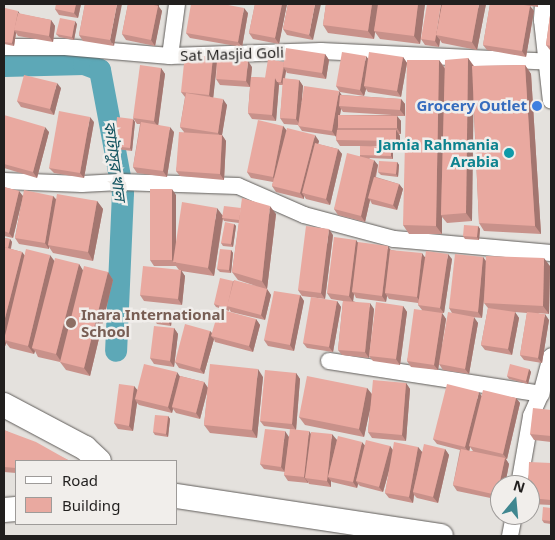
<!DOCTYPE html>
<meta charset="utf-8">
<style>
body{margin:0}
#map{position:relative;width:555px;height:540px;overflow:hidden;background:#e4e1dd;font-family:"Noto Sans","Noto Sans Bengali",sans-serif}
div>[style]{position:absolute}
.canal>*{height:22px;margin:-11px;padding:0 11px;transform-origin:11px;border-radius:11px;background:#5da8b7}
.roads{filter:drop-shadow(0 0 1px #605d5a) drop-shadow(0 0 1px #605d5a)}
.minor>*{height:16px;margin:-8px;padding:0 8px;transform-origin:8px;border-radius:8px;background:#fff}
.secondary>*{height:24px;margin:-12px;padding:0 12px;transform-origin:12px;border-radius:12px;background:#fff}
.wall>*{inset:0;background:#c8918a}
.shaded-wall>*{inset:0;background:#a37670}
.building>*{inset:0;background:#e9a9a0}
.dots>*{width:14px;height:14px;translate:-50% -50%;box-sizing:border-box;border:2px solid #f1eeeb;border-radius:50%}
span{translate:-50% -50%;white-space:nowrap;text-align:center;line-height:1.15;-webkit-text-stroke:5px #f1eeeb;paint-order:stroke}
.street-label{font-size:15px;color:#211f1e}
.shop-label{font-size:15px;color:#366cbe;font-weight:700}
.right{translate:-100% -50%;text-align:right}
.culture-label{font-size:15px;color:#0d838f;font-weight:700}
.education-label{font-size:15px;color:#785e54;font-weight:700}
.left{translate:0 -50%;text-align:left}
.water-label{font-size:16px;color:#155561;font-style:italic}
.frame{position:absolute;inset:0;border:5px solid #211f1e;pointer-events:none}
.legend{position:absolute;left:15px;top:460px;width:162px;height:65px;box-sizing:border-box;background:#f1eeeb;border:1px solid #9e9b99;margin:0;padding:6px 9px;list-style:none;font-size:15px;color:#211f1e}
.legend li{display:flex;align-items:center;gap:10px;height:25px}
.legend b{width:25px;border:1px solid #9e9b99}
.north{position:absolute;left:490px;top:475px;width:50px;height:50px;box-sizing:border-box;background:#f1eeeb;border:1px solid #9e9b99;border-radius:50%;rotate:17deg;font-size:14px;font-weight:700;line-height:20px;text-align:center;color:#211f1e}
.north::after{content:'';display:block;margin:auto;width:18px;height:22px;background:#408790;clip-path:polygon(50% 0,100% 100%,50% 72%,0 100%)}
</style>
<div id="map">
<div class="canal">
<i style="left:4px;top:66px;width:80px;rotate:-1.4deg"></i>
<i style="left:84px;top:64px;width:17px;rotate:21deg"></i>
<i style="left:100px;top:70px;width:125px;rotate:79.4deg"></i>
<i style="left:123px;top:193px;width:158px;rotate:92.5deg"></i>
</div>
<div class="roads">
<div class="minor">
<i style="left:543px;top:4px;width:16px;rotate:94deg"></i>
<i style="left:542px;top:20px;width:81px;rotate:83.7deg"></i>
<i style="left:4px;top:47px;width:61px"></i>
<i style="left:65px;top:47px;width:105px;rotate:4.9deg"></i>
<i style="left:170px;top:56px;width:151px;rotate:-1.9deg"></i>
<i style="left:321px;top:51px;width:230px;rotate:2.7deg"></i>
<i style="left:170px;top:56px;width:52px;rotate:-82.3deg"></i>
<i style="left:4px;top:181px;width:78px;rotate:2.2deg"></i>
<i style="left:82px;top:184px;width:38px;rotate:-3deg"></i>
<i style="left:120px;top:182px;width:118px;rotate:1.9deg"></i>
<i style="left:238px;top:186px;width:72px;rotate:23.7deg"></i>
<i style="left:304px;top:215px;width:93px;rotate:14.9deg"></i>
<i style="left:394px;top:239px;width:158px;rotate:5.1deg"></i>
<i style="left:329px;top:361px;width:215px;rotate:8.8deg"></i>
<i style="left:519px;top:485px;width:70px;rotate:-80.1deg"></i>
<i style="left:531px;top:416px;width:24px;rotate:-66deg"></i>
<i style="left:541px;top:394px;width:39px;rotate:-75deg"></i>
<i style="left:510px;top:536px;width:21px;rotate:-79deg"></i>
</div>
<div class="secondary">
<i style="left:4px;top:405px;width:92px;rotate:28deg"></i>
<i style="left:85px;top:448px;width:19px;rotate:43deg"></i>
<i style="left:176px;top:496px;width:268px;rotate:8.6deg"></i>
<i style="left:4px;top:510px;width:12px;rotate:-5deg"></i>
</div>
</div>
<div class="wall">
<i style="clip-path:polygon(81px 4px,78px 18px,59px 15px,55px 9px)"></i>
<i style="clip-path:polygon(85px 4px,114px 46px,83px 41px,79px 35px)"></i>
<i style="clip-path:polygon(128px 4px,159px 4px,159px 7px,162px 11px,155px 46px,126px 40px,122px 34px)"></i>
<i style="clip-path:polygon(255px 4px,287px 4px,279px 44px,253px 39px,249px 33px)"></i>
<i style="clip-path:polygon(288px 4px,313px 40px,287px 35px,283px 29px)"></i>
<i style="clip-path:polygon(326px 4px,425px 4px,420px 44px,380px 39px,375px 32px,374px 39px,328px 33px,323px 25px)"></i>
<i style="clip-path:polygon(486px 4px,477px 50px,442px 43px,440px 40px,439px 47px,425px 45px,421px 39px)"></i>
<i style="clip-path:polygon(490px 4px,521px 4px,525px 5px,524px 4px,538px 4px,538px 7px,530px 6px,534px 11px,526px 57px,487px 50px,483px 45px)"></i>
<i style="clip-path:polygon(551px 8px,551px 51px,550px 50px,546px 45px)"></i>
<i style="clip-path:polygon(4px 13px,20px 14px,51px 20px,55px 26px,53px 42px,18px 36px,16px 33px,14px 46px,4px 44px)"></i>
<i style="clip-path:polygon(248px 13px,242px 47px,190px 38px,186px 33px)"></i>
<i style="clip-path:polygon(77px 24px,74px 40px,59px 37px,56px 34px)"></i>
<i style="clip-path:polygon(evenodd,325px 54px,329px 60px,326px 79px,287px 73px,286px 71px,285px 79px,299px 80px,303px 86px,301px 103px,342px 95px,401px 99px,405px 104px,405px 116px,397px 116px,401px 121px,401px 134px,399px 134px,400px 136px,400px 147px,371px 146px,393px 150px,393px 159px,369px 158px,378px 165px,376px 177px,399px 184px,403px 189px,397px 210px,372px 204px,370px 200px,365px 222px,338px 215px,334px 209px,360px 156px,360px 146px,340px 146px,336px 140px,336px 136px,302px 131px,298px 125px,284px 124px,280px 118px,283px 85px,279px 85px,276px 121px,252px 119px,248px 113px,250px 87px,220px 85px,216px 79px,252px 67px,251px 77px,265px 78px,284px 62px,325px 54px,341px 109px,343px 112px,392px 115px,340px 115px,341px 109px)"></i>
<i style="clip-path:polygon(213px 57px,217px 63px,213px 98px,227px 105px,222px 135px,226px 141px,224px 180px,180px 176px,176px 171px,184px 132px,180px 127px,185px 97px,181px 92px)"></i>
<i style="clip-path:polygon(403px 57px,407px 63px,401px 97px,368px 92px,366px 89px,364px 96px,340px 92px,336px 86px,368px 59px)"></i>
<i style="clip-path:polygon(468px 58px,474px 66px,525px 65px,531px 74px,541px 234px,484px 231px,479px 223px,473px 94px,472px 221px,447px 223px,442px 217px,442px 234px,409px 234px,403px 225px,439px 60px,445px 68px)"></i>
<i style="clip-path:polygon(161px 68px,165px 74px,158px 125px,174px 132px,167px 177px,137px 173px,133px 167px,140px 124px,137px 124px,133px 118px)"></i>
<i style="clip-path:polygon(61px 88px,54px 115px,21px 107px,17px 101px)"></i>
<i style="clip-path:polygon(4px 116px,49px 132px,37px 178px,4px 168px)"></i>
<i style="clip-path:polygon(133px 119px,135px 122px,132px 151px,116px 149px,114px 146px)"></i>
<i style="clip-path:polygon(94px 122px,84px 178px,54px 173px,49px 168px)"></i>
<i style="clip-path:polygon(283px 126px,287px 131px,319px 141px,318px 144px,338px 149px,342px 154px,330px 205px,306px 199px,304px 196px,304px 199px,276px 192px,272px 186px,273px 182px,251px 178px,247px 172px)"></i>
<i style="clip-path:polygon(397px 162px,399px 165px,398px 177px,381px 175px,378px 172px)"></i>
<i style="clip-path:polygon(4px 187px,19px 191px,22px 196px,53px 196px,56px 199px,97px 201px,103px 209px,93px 261px,53px 253px,49px 247px,49px 249px,19px 244px,15px 238px,22px 200px,13px 238px,4px 236px)"></i>
<i style="clip-path:polygon(176px 195px,176px 243px,223px 215px,276px 214px,267px 289px,271px 295px,265px 320px,231px 312px,229px 309px,229px 311px,216px 307px,214px 304px,233px 281px,256px 286px,238px 280px,232px 272px,239px 223px,224px 221px,223px 219px,214px 276px,181px 271px,185px 276px,182px 305px,144px 301px,140px 295px,179px 270px,176px 266px,154px 266px,150px 260px)"></i>
<i style="clip-path:polygon(234px 224px,236px 226px,233px 247px,223px 246px,221px 243px)"></i>
<i style="clip-path:polygon(478px 226px,480px 229px,479px 240px,465px 239px,463px 236px)"></i>
<i style="clip-path:polygon(333px 235px,325px 299px,302px 296px,298px 290px)"></i>
<i style="clip-path:polygon(4px 238px,10px 239px,12px 242px,11px 249px,22px 252px,25px 256px,54px 261px,79px 264px,83px 271px,108px 272px,113px 280px,90px 376px,66px 370px,60px 362px,38px 357px,35px 351px,34px 354px,10px 348px,6px 343px,4px 350px)"></i>
<i style="clip-path:polygon(356px 240px,358px 243px,425px 257px,452px 259px,444px 313px,442px 313px,446px 319px,442px 346px,452px 313px,449px 308px,483px 257px,486px 261px,550px 266px,549px 314px,538px 313px,549px 320px,542px 363px,524px 360px,520px 355px,527px 313px,515px 312px,519px 318px,512px 355px,485px 350px,481px 345px,488px 308px,484px 303px,485px 290px,482px 318px,472px 317px,478px 323px,469px 374px,443px 370px,439px 364px,438px 370px,411px 367px,407px 361px,422px 310px,418px 305px,418px 303px,389px 299px,387px 296px,386px 302px,356px 298px,354px 294px,353px 301px,374px 309px,370px 351px,403px 306px,407px 312px,400px 365px,373px 361px,369px 356px,369px 358px,342px 355px,338px 350px,343px 301px,331px 299px,327px 293px)"></i>
<i style="clip-path:polygon(231px 250px,233px 253px,231px 273px,220px 272px,217px 269px)"></i>
<i style="clip-path:polygon(300px 295px,304px 301px,294px 351px,268px 346px,264px 340px)"></i>
<i style="clip-path:polygon(337px 301px,341px 307px,333px 352px,307px 348px,303px 343px)"></i>
<i style="clip-path:polygon(170px 314px,172px 317px,171px 326px,157px 324px,155px 321px)"></i>
<i style="clip-path:polygon(256px 319px,260px 325px,253px 352px,215px 342px,214px 339px,204px 374px,179px 368px,175px 362px,210px 331px,212px 333px)"></i>
<i style="clip-path:polygon(174px 328px,178px 334px,174px 367px,154px 364px,150px 358px)"></i>
<i style="clip-path:polygon(529px 369px,531px 372px,528px 384px,509px 379px,507px 376px)"></i>
<i style="clip-path:polygon(296px 373px,300px 379px,296px 430px,264px 426px,260px 421px)"></i>
<i style="clip-path:polygon(180px 376px,204px 382px,208px 388px,263px 377px,257px 438px,210px 433px,204px 425px,208px 389px,200px 419px,176px 413px,173px 409px,172px 413px,139px 405px,137px 403px,133px 431px,118px 429px,114px 423px,134px 386px,137px 390px)"></i>
<i style="clip-path:polygon(406px 383px,410px 389px,406px 441px,372px 438px,368px 432px,370px 408px,364px 437px,305px 425px,299px 417px,367px 388px,372px 394px)"></i>
<i style="clip-path:polygon(evenodd,481px 396px,516px 398px,520px 403px,507px 459px,506px 459px,509px 464px,505px 485px,500px 485px,500px 500px,457px 491px,453px 485px,460px 450px,437px 444px,433px 439px,481px 396px,470px 447px,473px 451px,469px 451px,470px 447px)"></i>
<i style="clip-path:polygon(551px 410px,551px 442px,534px 440px,530px 434px)"></i>
<i style="clip-path:polygon(168px 416px,170px 419px,168px 437px,155px 435px,153px 432px)"></i>
<i style="clip-path:polygon(4px 430px,68px 460px,69px 461px,16px 461px,16px 473px,4px 472px)"></i>
<i style="clip-path:polygon(311px 435px,365px 445px,390px 446px,393px 450px,418px 447px,422px 452px,445px 449px,449px 455px,438px 503px,417px 498px,414px 495px,413px 503px,389px 498px,385px 493px,390px 468px,383px 492px,360px 486px,358px 484px,357px 488px,332px 482px,331px 481px,331px 487px,309px 484px,308px 482px,308px 483px,288px 481px,284px 475px,285px 472px,264px 469px,260px 464px,289px 437px)"></i>
<i style="clip-path:polygon(551px 463px,551px 505px,531px 504px,530px 502px,530px 485px)"></i>
<i style="clip-path:polygon(551px 508px,551px 524px,544px 523px,542px 520px)"></i>
</div>
<div class="shaded-wall">
<i style="clip-path:polygon(76px 4px,81px 4px,78px 18px,74px 13px)"></i>
<i style="clip-path:polygon(117px 4px,122px 4px,114px 46px,110px 40px)"></i>
<i style="clip-path:polygon(156px 4px,159px 4px,159px 7px,162px 11px,155px 46px,151px 40px,158px 6px)"></i>
<i style="clip-path:polygon(282px 4px,287px 4px,279px 44px,275px 38px)"></i>
<i style="clip-path:polygon(315px 4px,321px 4px,313px 40px,309px 35px)"></i>
<i style="clip-path:polygon(372px 4px,379px 4px,374px 31px,375px 32px,374px 39px,368px 31px)"></i>
<i style="clip-path:polygon(418px 4px,425px 4px,420px 44px,414px 36px)"></i>
<i style="clip-path:polygon(441px 4px,446px 4px,436px 35px,440px 40px,439px 47px,435px 41px)"></i>
<i style="clip-path:polygon(479px 4px,486px 4px,477px 50px,472px 42px)"></i>
<i style="clip-path:polygon(530px 6px,534px 11px,526px 57px,522px 51px)"></i>
<i style="clip-path:polygon(244px 8px,248px 13px,242px 47px,238px 42px)"></i>
<i style="clip-path:polygon(18px 11px,20px 14px,14px 30px,16px 33px,14px 46px,12px 43px)"></i>
<i style="clip-path:polygon(51px 20px,55px 26px,53px 42px,49px 36px)"></i>
<i style="clip-path:polygon(75px 21px,77px 24px,74px 40px,72px 37px)"></i>
<i style="clip-path:polygon(325px 54px,329px 60px,326px 79px,322px 73px)"></i>
<i style="clip-path:polygon(366px 56px,370px 61px,364px 86px,366px 89px,364px 96px,360px 90px)"></i>
<i style="clip-path:polygon(213px 57px,217px 63px,213px 100px,209px 95px)"></i>
<i style="clip-path:polygon(403px 57px,407px 63px,401px 97px,397px 91px)"></i>
<i style="clip-path:polygon(468px 58px,474px 67px,472px 221px,466px 213px)"></i>
<i style="clip-path:polygon(439px 60px,445px 69px,441px 215px,442px 217px,442px 234px,436px 226px)"></i>
<i style="clip-path:polygon(248px 61px,252px 67px,250px 87px,246px 81px)"></i>
<i style="clip-path:polygon(525px 65px,531px 74px,541px 234px,535px 226px)"></i>
<i style="clip-path:polygon(161px 68px,165px 74px,158px 127px,154px 121px)"></i>
<i style="clip-path:polygon(284px 68px,286px 71px,283px 85px,281px 82px)"></i>
<i style="clip-path:polygon(275px 78px,279px 84px,276px 121px,272px 115px)"></i>
<i style="clip-path:polygon(299px 80px,303px 86px,300px 125px,296px 119px)"></i>
<i style="clip-path:polygon(57px 83px,61px 88px,54px 115px,50px 109px)"></i>
<i style="clip-path:polygon(339px 91px,343px 97px,339px 106px,341px 109px,336px 137px,332px 131px)"></i>
<i style="clip-path:polygon(223px 99px,227px 105px,222px 135px,226px 141px,224px 180px,220px 174px,222px 139px,218px 133px)"></i>
<i style="clip-path:polygon(401px 99px,405px 104px,405px 116px,400px 110px)"></i>
<i style="clip-path:polygon(397px 116px,401px 121px,401px 134px,397px 128px)"></i>
<i style="clip-path:polygon(90px 117px,94px 122px,84px 178px,80px 173px)"></i>
<i style="clip-path:polygon(133px 119px,135px 122px,132px 151px,130px 148px)"></i>
<i style="clip-path:polygon(283px 126px,287px 131px,277px 183px,273px 177px)"></i>
<i style="clip-path:polygon(45px 127px,49px 132px,37px 178px,33px 172px)"></i>
<i style="clip-path:polygon(170px 127px,174px 132px,167px 177px,163px 171px)"></i>
<i style="clip-path:polygon(396px 130px,400px 136px,400px 147px,396px 141px)"></i>
<i style="clip-path:polygon(315px 135px,319px 141px,305px 194px,302px 193px,304px 196px,304px 199px,300px 193px)"></i>
<i style="clip-path:polygon(391px 147px,393px 150px,393px 159px,391px 156px)"></i>
<i style="clip-path:polygon(338px 149px,342px 154px,330px 205px,326px 199px)"></i>
<i style="clip-path:polygon(374px 160px,378px 165px,370px 198px,368px 198px,370px 200px,365px 222px,361px 216px)"></i>
<i style="clip-path:polygon(397px 162px,399px 165px,398px 177px,396px 174px)"></i>
<i style="clip-path:polygon(399px 184px,403px 189px,397px 210px,393px 205px)"></i>
<i style="clip-path:polygon(172px 189px,176px 195px,176px 263px,174px 262px,172px 260px)"></i>
<i style="clip-path:polygon(19px 191px,23px 196px,13px 238px,9px 233px)"></i>
<i style="clip-path:polygon(53px 196px,57px 201px,48px 245px,49px 247px,49px 249px,45px 243px)"></i>
<i style="clip-path:polygon(97px 201px,103px 209px,93px 261px,88px 252px)"></i>
<i style="clip-path:polygon(270px 206px,276px 214px,267px 289px,271px 295px,265px 320px,261px 315px,267px 289px,262px 281px)"></i>
<i style="clip-path:polygon(217px 208px,223px 216px,214px 276px,208px 268px)"></i>
<i style="clip-path:polygon(234px 224px,236px 226px,233px 247px,231px 244px)"></i>
<i style="clip-path:polygon(478px 226px,480px 229px,479px 240px,477px 237px)"></i>
<i style="clip-path:polygon(329px 229px,333px 235px,325px 299px,321px 293px)"></i>
<i style="clip-path:polygon(10px 239px,12px 242px,10px 251px,8px 248px)"></i>
<i style="clip-path:polygon(356px 240px,360px 246px,352px 292px,354px 294px,353px 302px,349px 296px)"></i>
<i style="clip-path:polygon(388px 246px,392px 252px,385px 293px,387px 296px,386px 302px,382px 296px)"></i>
<i style="clip-path:polygon(231px 250px,233px 253px,231px 273px,229px 270px)"></i>
<i style="clip-path:polygon(22px 252px,28px 260px,4px 340px,6px 343px,4px 350px,4px 322px)"></i>
<i style="clip-path:polygon(422px 253px,426px 259px,421px 303px,417px 297px)"></i>
<i style="clip-path:polygon(448px 254px,452px 259px,444px 313px,440px 308px)"></i>
<i style="clip-path:polygon(50px 255px,56px 263px,32px 348px,35px 351px,34px 354px,28px 346px)"></i>
<i style="clip-path:polygon(483px 257px,487px 263px,482px 318px,478px 312px)"></i>
<i style="clip-path:polygon(544px 258px,550px 266px,549px 314px,543px 306px)"></i>
<i style="clip-path:polygon(79px 264px,84px 272px,62px 363px,56px 354px)"></i>
<i style="clip-path:polygon(181px 270px,185px 276px,182px 305px,178px 299px)"></i>
<i style="clip-path:polygon(108px 272px,113px 280px,90px 376px,84px 368px)"></i>
<i style="clip-path:polygon(300px 295px,304px 301px,294px 351px,290px 345px)"></i>
<i style="clip-path:polygon(337px 301px,341px 307px,333px 352px,329px 347px)"></i>
<i style="clip-path:polygon(370px 303px,374px 309px,369px 358px,365px 352px)"></i>
<i style="clip-path:polygon(403px 306px,407px 312px,400px 365px,396px 359px)"></i>
<i style="clip-path:polygon(515px 312px,519px 318px,512px 355px,508px 349px)"></i>
<i style="clip-path:polygon(442px 313px,446px 319px,438px 370px,434px 365px)"></i>
<i style="clip-path:polygon(170px 314px,172px 317px,171px 326px,169px 323px)"></i>
<i style="clip-path:polygon(545px 314px,549px 320px,542px 363px,538px 358px)"></i>
<i style="clip-path:polygon(474px 317px,478px 323px,469px 374px,465px 369px)"></i>
<i style="clip-path:polygon(256px 319px,260px 325px,253px 352px,249px 346px)"></i>
<i style="clip-path:polygon(174px 328px,178px 334px,174px 367px,170px 361px)"></i>
<i style="clip-path:polygon(210px 331px,214px 336px,211px 336px,214px 339px,204px 374px,200px 369px)"></i>
<i style="clip-path:polygon(258px 369px,263px 377px,257px 438px,252px 430px)"></i>
<i style="clip-path:polygon(529px 369px,531px 372px,528px 384px,526px 381px)"></i>
<i style="clip-path:polygon(177px 372px,181px 378px,172px 407px,173px 409px,172px 413px,168px 407px)"></i>
<i style="clip-path:polygon(296px 373px,300px 379px,296px 430px,292px 424px)"></i>
<i style="clip-path:polygon(204px 382px,208px 388px,200px 419px,196px 413px)"></i>
<i style="clip-path:polygon(406px 383px,410px 389px,406px 441px,402px 435px)"></i>
<i style="clip-path:polygon(134px 386px,139px 392px,135px 399px,137px 403px,133px 431px,129px 426px)"></i>
<i style="clip-path:polygon(367px 388px,373px 396px,364px 437px,359px 429px)"></i>
<i style="clip-path:polygon(479px 392px,483px 398px,469px 446px,470px 447px,469px 453px,465px 447px)"></i>
<i style="clip-path:polygon(516px 398px,520px 403px,507px 459px,503px 454px)"></i>
<i style="clip-path:polygon(168px 416px,170px 419px,168px 437px,166px 434px)"></i>
<i style="clip-path:polygon(285px 431px,289px 437px,285px 472px,281px 467px)"></i>
<i style="clip-path:polygon(309px 431px,313px 437px,305px 478px,308px 482px,308px 483px,304px 477px)"></i>
<i style="clip-path:polygon(332px 434px,337px 440px,328px 477px,331px 481px,331px 487px,327px 481px)"></i>
<i style="clip-path:polygon(362px 442px,366px 447px,356px 481px,358px 484px,357px 488px,353px 482px)"></i>
<i style="clip-path:polygon(390px 446px,394px 452px,383px 492px,379px 487px)"></i>
<i style="clip-path:polygon(418px 447px,422px 452px,413px 492px,414px 495px,413px 503px,409px 497px)"></i>
<i style="clip-path:polygon(445px 449px,449px 455px,438px 503px,433px 497px)"></i>
<i style="clip-path:polygon(505px 458px,509px 464px,505px 485px,500px 485px,500px 499px,497px 495px)"></i>
</div>
<div class="building">
<i style="clip-path:polygon(56px 4px,76px 4px,74px 13px,55px 9px)"></i>
<i style="clip-path:polygon(85px 4px,117px 4px,110px 40px,79px 35px)"></i>
<i style="clip-path:polygon(128px 4px,149px 4px,158px 6px,151px 40px,122px 34px)"></i>
<i style="clip-path:polygon(191px 4px,223px 4px,244px 8px,238px 42px,186px 33px)"></i>
<i style="clip-path:polygon(255px 4px,282px 4px,275px 38px,249px 33px)"></i>
<i style="clip-path:polygon(288px 4px,315px 4px,309px 35px,283px 29px)"></i>
<i style="clip-path:polygon(326px 4px,372px 4px,368px 31px,323px 25px)"></i>
<i style="clip-path:polygon(378px 4px,418px 4px,414px 36px,374px 31px)"></i>
<i style="clip-path:polygon(427px 4px,441px 4px,435px 41px,421px 39px)"></i>
<i style="clip-path:polygon(442px 4px,479px 4px,472px 42px,436px 35px)"></i>
<i style="clip-path:polygon(490px 4px,518px 4px,530px 6px,522px 51px,483px 45px)"></i>
<i style="clip-path:polygon(5px 8px,18px 11px,12px 43px,4px 42px,4px 13px)"></i>
<i style="clip-path:polygon(551px 8px,551px 46px,546px 45px)"></i>
<i style="clip-path:polygon(18px 13px,51px 20px,49px 36px,14px 30px)"></i>
<i style="clip-path:polygon(60px 18px,75px 21px,72px 37px,56px 34px)"></i>
<i style="clip-path:polygon(286px 48px,325px 54px,322px 73px,283px 67px)"></i>
<i style="clip-path:polygon(342px 52px,366px 56px,360px 90px,336px 86px)"></i>
<i style="clip-path:polygon(369px 52px,403px 57px,397px 91px,364px 86px)"></i>
<i style="clip-path:polygon(185px 54px,213px 57px,209px 95px,181px 92px)"></i>
<i style="clip-path:polygon(468px 58px,466px 213px,441px 215px,445px 60px)"></i>
<i style="clip-path:polygon(217px 59px,248px 61px,246px 81px,216px 79px)"></i>
<i style="clip-path:polygon(268px 59px,284px 62px,281px 82px,277px 82px,275px 78px,265px 78px)"></i>
<i style="clip-path:polygon(407px 60px,439px 60px,436px 226px,403px 225px)"></i>
<i style="clip-path:polygon(140px 65px,161px 68px,154px 121px,133px 118px)"></i>
<i style="clip-path:polygon(525px 65px,535px 226px,479px 223px,472px 66px)"></i>
<i style="clip-path:polygon(24px 75px,57px 83px,50px 109px,17px 101px)"></i>
<i style="clip-path:polygon(251px 77px,275px 78px,272px 115px,248px 113px)"></i>
<i style="clip-path:polygon(283px 78px,299px 80px,296px 119px,280px 118px)"></i>
<i style="clip-path:polygon(304px 86px,339px 91px,332px 131px,298px 126px)"></i>
<i style="clip-path:polygon(186px 93px,223px 99px,218px 133px,180px 127px)"></i>
<i style="clip-path:polygon(340px 95px,401px 99px,400px 110px,339px 106px)"></i>
<i style="clip-path:polygon(59px 111px,90px 117px,80px 173px,49px 168px)"></i>
<i style="clip-path:polygon(4px 115px,45px 127px,33px 172px,4px 164px)"></i>
<i style="clip-path:polygon(338px 115px,397px 116px,397px 128px,338px 128px)"></i>
<i style="clip-path:polygon(117px 117px,133px 119px,130px 148px,114px 146px)"></i>
<i style="clip-path:polygon(258px 120px,283px 126px,273px 177px,247px 172px)"></i>
<i style="clip-path:polygon(141px 122px,170px 127px,163px 171px,133px 167px)"></i>
<i style="clip-path:polygon(287px 128px,315px 135px,300px 193px,272px 186px)"></i>
<i style="clip-path:polygon(337px 130px,396px 130px,396px 141px,336px 140px)"></i>
<i style="clip-path:polygon(179px 132px,222px 135px,220px 174px,176px 171px)"></i>
<i style="clip-path:polygon(315px 143px,338px 149px,326px 199px,302px 193px)"></i>
<i style="clip-path:polygon(360px 146px,391px 147px,391px 156px,360px 155px)"></i>
<i style="clip-path:polygon(347px 153px,374px 160px,361px 216px,334px 209px)"></i>
<i style="clip-path:polygon(379px 161px,397px 162px,396px 174px,378px 172px)"></i>
<i style="clip-path:polygon(374px 177px,399px 184px,393px 205px,368px 198px)"></i>
<i style="clip-path:polygon(4px 187px,19px 191px,9px 233px,4px 231px)"></i>
<i style="clip-path:polygon(150px 189px,172px 189px,172px 260px,150px 260px)"></i>
<i style="clip-path:polygon(24px 190px,53px 196px,45px 243px,15px 238px)"></i>
<i style="clip-path:polygon(57px 194px,97px 201px,88px 252px,48px 245px)"></i>
<i style="clip-path:polygon(242px 198px,270px 206px,262px 281px,232px 272px)"></i>
<i style="clip-path:polygon(182px 202px,217px 208px,208px 268px,173px 262px)"></i>
<i style="clip-path:polygon(224px 206px,241px 208px,239px 220px,222px 218px)"></i>
<i style="clip-path:polygon(225px 222px,234px 224px,231px 244px,221px 243px)"></i>
<i style="clip-path:polygon(464px 225px,478px 226px,477px 237px,463px 236px)"></i>
<i style="clip-path:polygon(306px 226px,329px 229px,321px 293px,298px 290px)"></i>
<i style="clip-path:polygon(334px 237px,356px 240px,349px 296px,327px 293px)"></i>
<i style="clip-path:polygon(4px 238px,10px 239px,8px 248px,4px 247px)"></i>
<i style="clip-path:polygon(358px 242px,388px 246px,382px 296px,352px 292px)"></i>
<i style="clip-path:polygon(4px 247px,22px 252px,4px 322px)"></i>
<i style="clip-path:polygon(26px 249px,50px 255px,28px 346px,4px 340px)"></i>
<i style="clip-path:polygon(220px 249px,231px 250px,229px 270px,217px 269px)"></i>
<i style="clip-path:polygon(390px 250px,422px 253px,417px 297px,385px 293px)"></i>
<i style="clip-path:polygon(426px 251px,448px 254px,440px 308px,418px 305px)"></i>
<i style="clip-path:polygon(455px 254px,483px 257px,478px 312px,449px 308px)"></i>
<i style="clip-path:polygon(486px 256px,544px 258px,543px 306px,484px 303px)"></i>
<i style="clip-path:polygon(55px 258px,79px 264px,56px 354px,32px 348px)"></i>
<i style="clip-path:polygon(84px 266px,108px 272px,84px 368px,60px 362px)"></i>
<i style="clip-path:polygon(143px 266px,181px 270px,178px 299px,140px 295px)"></i>
<i style="clip-path:polygon(220px 278px,233px 281px,227px 308px,214px 304px)"></i>
<i style="clip-path:polygon(234px 280px,267px 289px,261px 315px,227px 306px)"></i>
<i style="clip-path:polygon(274px 291px,300px 295px,290px 345px,264px 340px)"></i>
<i style="clip-path:polygon(311px 297px,337px 301px,329px 347px,303px 343px)"></i>
<i style="clip-path:polygon(343px 301px,370px 303px,365px 352px,338px 350px)"></i>
<i style="clip-path:polygon(376px 302px,403px 306px,396px 359px,369px 356px)"></i>
<i style="clip-path:polygon(488px 308px,515px 312px,508px 349px,481px 345px)"></i>
<i style="clip-path:polygon(219px 309px,256px 319px,249px 346px,211px 336px)"></i>
<i style="clip-path:polygon(414px 309px,442px 313px,434px 365px,407px 361px)"></i>
<i style="clip-path:polygon(448px 312px,474px 317px,465px 369px,439px 364px)"></i>
<i style="clip-path:polygon(527px 312px,545px 314px,538px 358px,520px 355px)"></i>
<i style="clip-path:polygon(156px 313px,170px 314px,169px 323px,155px 321px)"></i>
<i style="clip-path:polygon(185px 324px,210px 331px,200px 369px,175px 362px)"></i>
<i style="clip-path:polygon(154px 326px,174px 328px,170px 361px,150px 358px)"></i>
<i style="clip-path:polygon(144px 364px,177px 372px,168px 407px,135px 399px)"></i>
<i style="clip-path:polygon(210px 364px,258px 369px,252px 430px,204px 425px)"></i>
<i style="clip-path:polygon(510px 364px,529px 369px,526px 381px,507px 376px)"></i>
<i style="clip-path:polygon(265px 370px,296px 373px,292px 424px,260px 421px)"></i>
<i style="clip-path:polygon(180px 376px,204px 382px,196px 413px,172px 407px)"></i>
<i style="clip-path:polygon(307px 376px,367px 388px,359px 429px,299px 417px)"></i>
<i style="clip-path:polygon(373px 380px,406px 383px,402px 435px,368px 432px)"></i>
<i style="clip-path:polygon(119px 384px,134px 386px,129px 426px,114px 423px)"></i>
<i style="clip-path:polygon(447px 384px,479px 392px,465px 447px,433px 439px)"></i>
<i style="clip-path:polygon(483px 390px,516px 398px,503px 454px,469px 446px)"></i>
<i style="clip-path:polygon(533px 408px,551px 410px,551px 436px,530px 434px)"></i>
<i style="clip-path:polygon(155px 415px,168px 416px,166px 434px,153px 432px)"></i>
<i style="clip-path:polygon(265px 429px,285px 431px,281px 467px,260px 464px)"></i>
<i style="clip-path:polygon(290px 429px,309px 431px,304px 477px,284px 475px)"></i>
<i style="clip-path:polygon(4px 430px,36px 442px,68px 460px,68px 461px,16px 461px,16px 468px,4px 467px)"></i>
<i style="clip-path:polygon(311px 432px,332px 434px,327px 481px,305px 478px)"></i>
<i style="clip-path:polygon(338px 436px,362px 442px,353px 482px,328px 477px)"></i>
<i style="clip-path:polygon(366px 440px,390px 446px,379px 487px,356px 481px)"></i>
<i style="clip-path:polygon(394px 442px,418px 447px,409px 497px,385px 493px)"></i>
<i style="clip-path:polygon(424px 444px,445px 449px,433px 497px,413px 492px)"></i>
<i style="clip-path:polygon(461px 449px,505px 458px,497px 495px,453px 485px)"></i>
<i style="clip-path:polygon(529px 462px,551px 463px,551px 500px,530px 498px,530px 485px,528px 485px)"></i>
<i style="clip-path:polygon(543px 507px,551px 508px,551px 521px,542px 520px)"></i>
</div>
<div class="dots">
<i style="left:537px;top:106px;background:#3f7fe0"></i>
<i style="left:509px;top:153px;background:#0f9aa8"></i>
<i style="left:71px;top:323px;background:#8d6e63"></i>
</div>
<div class="street-label">
<span style="left:232px;top:54px;rotate:-2deg">Sat Masjid Goli</span>
</div>
<div class="shop-label">
<span class="right" style="left:527px;top:106px">Grocery Outlet</span>
</div>
<div class="culture-label">
<span class="right" style="left:499px;top:153px">Jamia Rahmania<br>Arabia</span>
</div>
<div class="education-label">
<span class="left" style="left:81px;top:323px">Inara International<br>School</span>
</div>
<div class="water-label">
<span style="left:115px;top:161px;rotate:82deg">কাটাসুর খাল</span>
</div>
<div class="frame"></div>
<ul class="legend">
<li><b style="height:6px;background:#fff"></b>Road</li>
<li><b style="height:14px;background:#e9a9a0"></b>Building</li>
</ul>
<div class="north">N</div>
</div>
